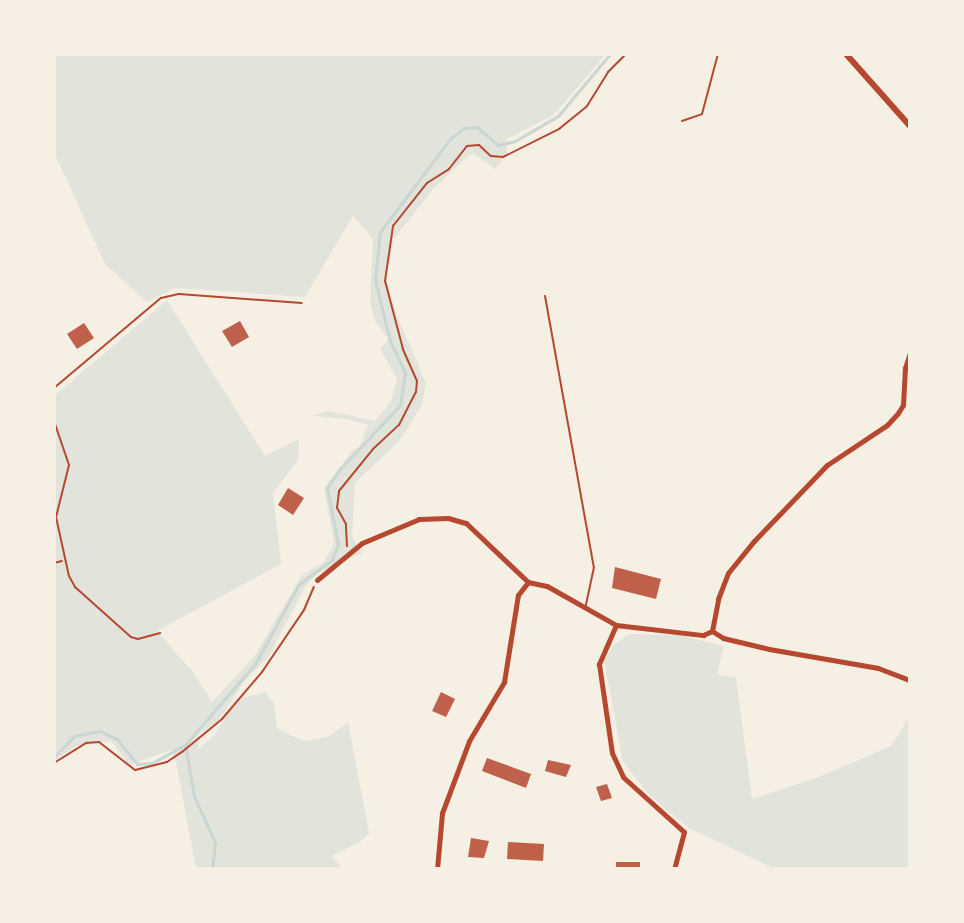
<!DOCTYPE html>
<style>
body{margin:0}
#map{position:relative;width:964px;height:923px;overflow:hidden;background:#f6efe4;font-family:Barlow,sans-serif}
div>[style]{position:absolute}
.green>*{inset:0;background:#e2e4dc}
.stream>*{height:3px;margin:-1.5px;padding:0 1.5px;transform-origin:1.5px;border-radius:1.5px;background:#c9d6d2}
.building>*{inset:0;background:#bf614a}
.path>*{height:2px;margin:-1px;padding:0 1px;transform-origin:1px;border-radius:1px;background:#b5482f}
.service>*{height:2px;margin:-1px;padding:0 1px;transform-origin:1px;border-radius:1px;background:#b5482f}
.minor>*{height:5px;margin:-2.5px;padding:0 2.5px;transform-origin:2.5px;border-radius:2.5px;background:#b5482f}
.tertiary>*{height:6px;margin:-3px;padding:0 3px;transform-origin:3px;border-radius:3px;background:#b5482f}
span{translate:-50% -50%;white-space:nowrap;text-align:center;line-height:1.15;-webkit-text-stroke:8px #f6efe4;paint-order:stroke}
.frame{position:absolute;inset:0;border:56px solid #f6efe4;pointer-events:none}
</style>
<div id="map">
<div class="green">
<i style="clip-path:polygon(54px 54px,606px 54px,554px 115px,507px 139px,507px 154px,495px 169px,473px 153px,463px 161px,433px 189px,394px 239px,386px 277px,397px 316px,426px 383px,422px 405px,400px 440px,355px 483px,352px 536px,362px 553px,318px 573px,305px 587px,269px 656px,244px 682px,218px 721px,199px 734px,198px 749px,214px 736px,236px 700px,265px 692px,274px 703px,277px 728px,294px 737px,306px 741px,328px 737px,348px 722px,369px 833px,360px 842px,331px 856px,344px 869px,196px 869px,176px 762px,180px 759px,175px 761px,172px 750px,129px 765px,111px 741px,77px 746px,54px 761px,54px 396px,167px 300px,265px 456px,299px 439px,298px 460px,273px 493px,281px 564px,157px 631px,192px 671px,212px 702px,254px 657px,302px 575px,324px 562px,334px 543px,324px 488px,351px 452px,360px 446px,368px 425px,347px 419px,311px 416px,329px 411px,375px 421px,391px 401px,397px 379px,380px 349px,389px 339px,375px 322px,370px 301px,373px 239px,353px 216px,305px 297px,175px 288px,147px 302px,105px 264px,54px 152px)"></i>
<i style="clip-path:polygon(629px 634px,679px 635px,724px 646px,717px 674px,736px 678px,752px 799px,819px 777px,891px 746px,910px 716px,910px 869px,775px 869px,689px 828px,651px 797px,623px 762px,604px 660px,615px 644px)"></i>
</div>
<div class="stream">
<i style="left:185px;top:745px;width:52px;rotate:80deg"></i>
<i style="left:194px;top:796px;width:51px;rotate:65.5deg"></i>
<i style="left:215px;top:842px;width:27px;rotate:96deg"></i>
<i style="left:54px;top:757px;width:29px;rotate:-46deg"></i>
<i style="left:74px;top:736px;width:26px;rotate:-11deg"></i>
<i style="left:100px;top:731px;width:19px;rotate:25deg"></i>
<i style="left:117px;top:739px;width:32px;rotate:51deg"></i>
<i style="left:137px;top:764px;width:15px;rotate:-4deg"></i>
<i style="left:152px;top:763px;width:38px;rotate:-29deg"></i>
<i style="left:185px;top:745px;width:107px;rotate:-49.2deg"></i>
<i style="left:255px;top:664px;width:91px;rotate:-61.2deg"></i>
<i style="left:299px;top:584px;width:41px;rotate:-36deg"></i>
<i style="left:332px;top:560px;width:17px;rotate:-69deg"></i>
<i style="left:338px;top:544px;width:57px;rotate:-101.1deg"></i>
<i style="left:327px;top:488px;width:23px;rotate:-56deg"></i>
<i style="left:340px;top:469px;width:88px;rotate:-46.8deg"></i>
<i style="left:400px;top:405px;width:33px;rotate:-81deg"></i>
<i style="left:405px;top:372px;width:34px;rotate:-116deg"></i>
<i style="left:390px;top:341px;width:63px;rotate:-103.8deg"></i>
<i style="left:375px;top:280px;width:48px;rotate:-84.1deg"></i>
<i style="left:380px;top:232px;width:116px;rotate:-53deg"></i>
<i style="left:450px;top:139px;width:18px;rotate:-38deg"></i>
<i style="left:464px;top:128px;width:13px;rotate:-4deg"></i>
<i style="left:477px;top:127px;width:28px;rotate:41deg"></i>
<i style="left:498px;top:145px;width:17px;rotate:-13deg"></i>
<i style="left:515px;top:141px;width:50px;rotate:-30.2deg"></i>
<i style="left:558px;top:116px;width:81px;rotate:-50deg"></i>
</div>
<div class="building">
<i style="clip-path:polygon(240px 321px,249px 337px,232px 347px,222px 331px)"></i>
<i style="clip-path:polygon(84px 323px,94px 338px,77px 349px,67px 334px)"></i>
<i style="clip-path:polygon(288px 488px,304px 498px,293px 515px,278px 505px)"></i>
<i style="clip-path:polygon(615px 567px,661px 579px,656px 599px,612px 588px)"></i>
<i style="clip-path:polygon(441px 692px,455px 699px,446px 717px,432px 711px)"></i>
<i style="clip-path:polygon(487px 758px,531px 774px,526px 788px,482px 771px)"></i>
<i style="clip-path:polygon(548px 760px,571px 765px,566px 777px,545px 771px)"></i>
<i style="clip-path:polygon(607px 784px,612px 798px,601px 801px,596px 787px)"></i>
<i style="clip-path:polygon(471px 838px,489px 841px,484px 858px,468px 857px)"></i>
<i style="clip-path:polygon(508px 842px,544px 844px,543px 861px,507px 859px)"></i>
<i style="clip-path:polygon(616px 862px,640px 862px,640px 869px,616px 869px)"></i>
</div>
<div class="path">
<i style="left:54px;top:388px;width:140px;rotate:-40.1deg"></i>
<i style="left:161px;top:298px;width:18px;rotate:-13deg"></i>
<i style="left:179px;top:294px;width:123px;rotate:4.2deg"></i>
<i style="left:54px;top:421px;width:46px;rotate:71.2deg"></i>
<i style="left:69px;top:465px;width:54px;rotate:104deg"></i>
<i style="left:56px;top:517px;width:60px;rotate:77.6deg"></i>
<i style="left:69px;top:576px;width:13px;rotate:61deg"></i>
<i style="left:75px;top:587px;width:75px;rotate:41.8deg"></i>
<i style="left:131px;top:637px;width:7px;rotate:16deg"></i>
<i style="left:138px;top:639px;width:23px;rotate:-15deg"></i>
<i style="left:347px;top:546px;width:22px;rotate:-93deg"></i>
<i style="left:346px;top:524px;width:18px;rotate:-119deg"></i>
<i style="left:337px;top:508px;width:17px;rotate:-83deg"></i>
<i style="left:339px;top:491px;width:54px;rotate:-51deg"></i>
<i style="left:373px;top:449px;width:35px;rotate:-43deg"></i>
<i style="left:399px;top:425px;width:37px;rotate:-63deg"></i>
<i style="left:416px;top:392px;width:11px;rotate:-85deg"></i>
<i style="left:417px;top:381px;width:35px;rotate:-114deg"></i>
<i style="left:403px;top:349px;width:70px;rotate:-104.8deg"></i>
<i style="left:385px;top:281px;width:56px;rotate:-81.7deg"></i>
<i style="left:393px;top:226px;width:55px;rotate:-51.7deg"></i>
<i style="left:427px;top:183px;width:26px;rotate:-32deg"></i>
<i style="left:449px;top:169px;width:29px;rotate:-52deg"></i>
<i style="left:467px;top:146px;width:12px;rotate:-5deg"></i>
<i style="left:479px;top:145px;width:16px;rotate:43deg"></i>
<i style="left:491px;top:156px;width:12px;rotate:5deg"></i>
<i style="left:503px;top:157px;width:63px;rotate:-26.6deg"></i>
<i style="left:559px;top:129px;width:36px;rotate:-39deg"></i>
<i style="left:587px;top:106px;width:40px;rotate:-58deg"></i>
<i style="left:608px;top:72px;width:25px;rotate:-45deg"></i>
<i style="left:54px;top:563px;width:8px;rotate:-14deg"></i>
<i style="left:54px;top:763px;width:38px;rotate:-32deg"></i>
<i style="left:86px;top:743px;width:13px;rotate:-4deg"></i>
<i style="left:99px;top:742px;width:46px;rotate:37.9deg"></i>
<i style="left:135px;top:770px;width:33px;rotate:-14deg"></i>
<i style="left:167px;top:762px;width:18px;rotate:-34deg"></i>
<i style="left:182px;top:752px;width:52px;rotate:-39.5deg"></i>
<i style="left:222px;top:719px;width:62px;rotate:-49.6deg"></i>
<i style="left:262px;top:672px;width:75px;rotate:-55.9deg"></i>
<i style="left:304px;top:610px;width:25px;rotate:-67deg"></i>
</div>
<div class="service">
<i style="left:682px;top:121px;width:21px;rotate:-19deg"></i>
<i style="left:702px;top:114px;width:62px;rotate:-75.1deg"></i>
<i style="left:545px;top:296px;width:275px;rotate:79.8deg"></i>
<i style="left:594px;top:567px;width:40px;rotate:102deg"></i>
</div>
<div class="minor">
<i style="left:317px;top:580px;width:58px;rotate:-39.4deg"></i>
<i style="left:362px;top:543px;width:62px;rotate:-22.8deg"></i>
<i style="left:419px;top:519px;width:29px;rotate:-2deg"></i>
<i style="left:448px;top:518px;width:19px;rotate:16deg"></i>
<i style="left:466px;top:523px;width:86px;rotate:43.6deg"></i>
<i style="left:528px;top:582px;width:19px;rotate:12deg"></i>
<i style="left:547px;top:586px;width:79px;rotate:29.5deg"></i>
<i style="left:616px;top:625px;width:88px;rotate:6.6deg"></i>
<i style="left:703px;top:635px;width:10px;rotate:-24deg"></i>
<i style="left:712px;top:631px;width:13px;rotate:32deg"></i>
<i style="left:723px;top:638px;width:47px;rotate:13.4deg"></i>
<i style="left:769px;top:649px;width:111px;rotate:9.9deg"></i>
<i style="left:878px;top:668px;width:34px;rotate:21deg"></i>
<i style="left:616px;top:625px;width:43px;rotate:113.6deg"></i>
<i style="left:599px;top:664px;width:90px;rotate:81.7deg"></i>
<i style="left:612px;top:753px;width:26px;rotate:65deg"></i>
<i style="left:623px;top:777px;width:82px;rotate:42deg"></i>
<i style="left:684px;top:832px;width:38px;rotate:105deg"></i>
<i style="left:712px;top:631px;width:33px;rotate:-79deg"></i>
<i style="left:718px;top:599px;width:28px;rotate:-69deg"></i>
<i style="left:728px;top:573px;width:41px;rotate:-50.9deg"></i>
<i style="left:754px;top:541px;width:105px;rotate:-46.2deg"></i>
<i style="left:827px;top:465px;width:72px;rotate:-33.7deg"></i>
<i style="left:887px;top:425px;width:16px;rotate:-47deg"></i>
<i style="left:898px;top:413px;width:9px;rotate:-58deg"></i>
<i style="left:903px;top:405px;width:37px;rotate:-87deg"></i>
<i style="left:905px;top:368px;width:16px;rotate:-72deg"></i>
<i style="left:437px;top:869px;width:56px;rotate:-84.9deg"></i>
<i style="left:442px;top:813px;width:77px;rotate:-69.4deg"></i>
<i style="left:469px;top:741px;width:69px;rotate:-59.3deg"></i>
<i style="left:504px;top:682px;width:88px;rotate:-80.9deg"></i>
<i style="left:518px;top:595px;width:16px;rotate:-52deg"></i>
</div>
<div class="tertiary">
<i style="left:846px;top:54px;width:96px;rotate:48.4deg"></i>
</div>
<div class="frame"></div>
</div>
